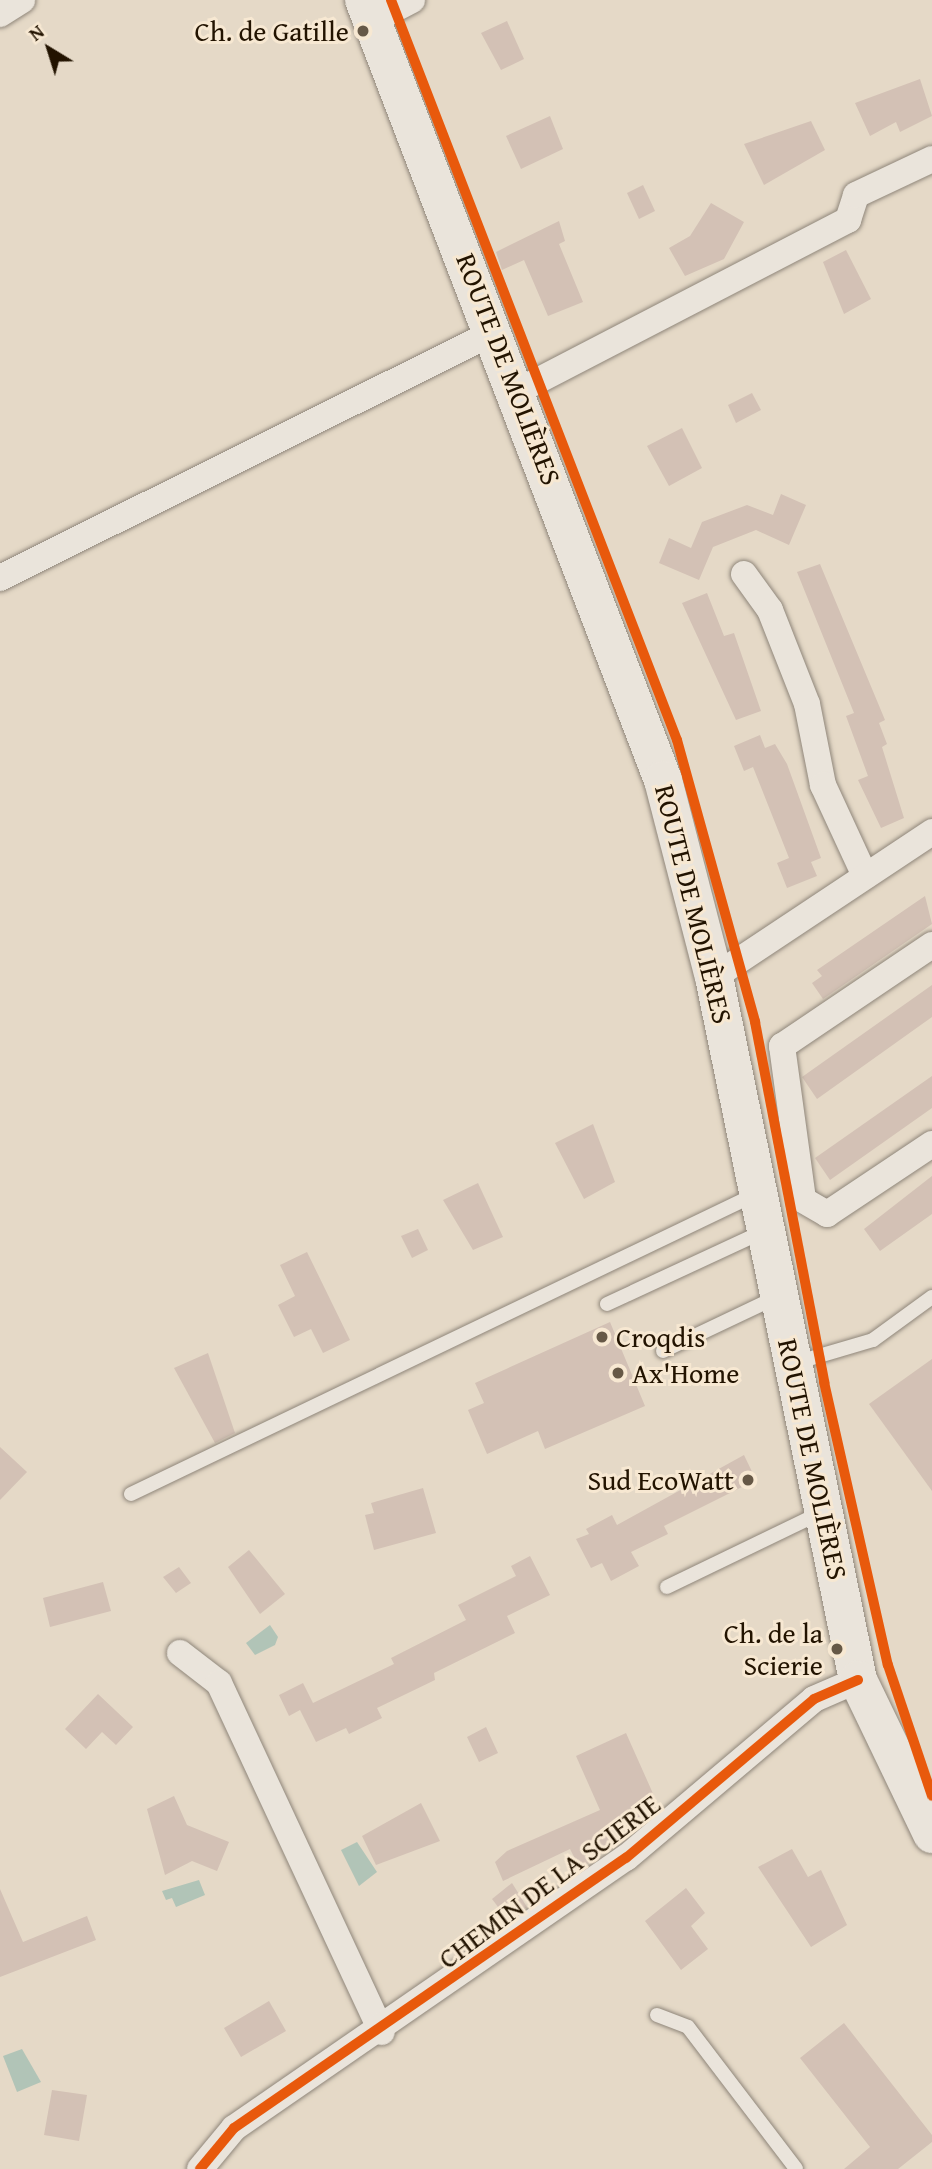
<!DOCTYPE html>
<meta charset="utf-8">
<style>
body{margin:0}
#map{position:relative;width:932px;height:2169px;overflow:hidden;background:#e5d9c7;font-family:"Gentium Book Plus",serif}
div>[style]{position:absolute}
.water>*{inset:0;background:#b1c4b7}
.building>*{inset:0;background:#d3c1b5}
.roads{filter:drop-shadow(0 0 2px #8f867a) drop-shadow(0 0 2px #8f867a)}
.service>*{height:14px;margin:-7px;padding:0 7px;transform-origin:7px;border-radius:7px;background:#eae4db}
.minor>*{height:26px;margin:-13px;padding:0 13px;transform-origin:13px;border-radius:13px;background:#eae4db}
.secondary>*{height:38px;margin:-19px;padding:0 19px;transform-origin:19px;border-radius:19px;background:#eae4db}
.cycleway>*{height:10px;margin:-5px;padding:0 5px;transform-origin:5px;border-radius:5px;background:#e8590c}
.dots>*{width:19px;height:19px;translate:-50% -50%;box-sizing:border-box;border:4px solid #f7e8d2;border-radius:50%}
span{translate:-50% -50%;white-space:nowrap;text-align:center;line-height:1.15;-webkit-text-stroke:6px #f7e8d2;paint-order:stroke}
.poi-label{font-size:28px;color:#221300}
.right{translate:-100% -50%;text-align:right}
.left{translate:0 -50%;text-align:left}
.street-label{font-size:28px;color:#221300}
.north{position:absolute;left:14px;top:14px;width:70px;height:70px;-webkit-text-stroke:5px #f7e8d2;paint-order:stroke;rotate:322deg;font-size:19px;font-weight:700;line-height:28px;text-align:center;color:#221300}
.north::after{content:'';display:block;margin:auto;width:24px;height:32px;background:#221300;clip-path:polygon(50% 0,100% 100%,50% 72%,0 100%)}
</style>
<div id="map">
<div class="water">
<i style="clip-path:polygon(270px 1625px,278px 1637px,275px 1645px,255px 1655px,246px 1643px)"></i>
<i style="clip-path:polygon(357px 1842px,377px 1872px,359px 1886px,341px 1850px)"></i>
<i style="clip-path:polygon(199px 1880px,205px 1895px,176px 1907px,172px 1898px,166px 1900px,162px 1891px)"></i>
<i style="clip-path:polygon(22px 2049px,41px 2082px,17px 2092px,3px 2056px)"></i>
</div>
<div class="building">
<i style="clip-path:polygon(507px 21px,524px 59px,501px 70px,481px 33px)"></i>
<i style="clip-path:polygon(920px 79px,932px 116px,900px 132px,896px 122px,870px 136px,855px 103px)"></i>
<i style="clip-path:polygon(550px 116px,563px 149px,521px 169px,506px 136px)"></i>
<i style="clip-path:polygon(811px 121px,825px 150px,764px 185px,744px 144px)"></i>
<i style="clip-path:polygon(643px 185px,655px 211px,639px 219px,627px 193px)"></i>
<i style="clip-path:polygon(711px 203px,744px 222px,724px 259px,685px 276px,669px 248px,690px 236px)"></i>
<i style="clip-path:polygon(559px 221px,565px 241px,559px 244px,583px 302px,548px 316px,524px 260px,502px 270px,496px 252px)"></i>
<i style="clip-path:polygon(846px 250px,871px 299px,844px 314px,823px 262px)"></i>
<i style="clip-path:polygon(752px 393px,761px 410px,736px 423px,728px 405px)"></i>
<i style="clip-path:polygon(682px 428px,702px 468px,669px 486px,647px 446px)"></i>
<i style="clip-path:polygon(781px 494px,806px 505px,789px 545px,756px 530px,713px 547px,699px 580px,659px 563px,669px 538px,691px 548px,702px 522px,747px 505px,773px 515px)"></i>
<i style="clip-path:polygon(820px 564px,885px 720px,879px 723px,887px 744px,882px 747px,904px 818px,881px 828px,858px 780px,868px 776px,846px 716px,854px 713px,797px 572px)"></i>
<i style="clip-path:polygon(707px 593px,724px 636px,734px 633px,761px 711px,736px 720px,682px 603px)"></i>
<i style="clip-path:polygon(760px 735px,765px 748px,775px 744px,787px 764px,821px 858px,811px 862px,817px 876px,787px 888px,777px 863px,789px 858px,753px 767px,744px 771px,734px 746px)"></i>
<i style="clip-path:polygon(925px 896px,932px 924px,823px 999px,812px 983px,822px 976px,817px 970px)"></i>
<i style="clip-path:polygon(932px 985px,932px 1017px,817px 1099px,802px 1077px)"></i>
<i style="clip-path:polygon(932px 1076px,932px 1108px,830px 1180px,815px 1158px)"></i>
<i style="clip-path:polygon(593px 1124px,615px 1182px,584px 1199px,555px 1143px)"></i>
<i style="clip-path:polygon(932px 1176px,932px 1214px,880px 1251px,864px 1229px)"></i>
<i style="clip-path:polygon(478px 1183px,503px 1237px,473px 1250px,443px 1200px)"></i>
<i style="clip-path:polygon(418px 1229px,428px 1250px,412px 1258px,401px 1236px)"></i>
<i style="clip-path:polygon(307px 1252px,350px 1340px,323px 1353px,311px 1329px,294px 1337px,278px 1305px,295px 1296px,280px 1265px)"></i>
<i style="clip-path:polygon(610px 1322px,645px 1406px,545px 1449px,538px 1431px,487px 1454px,468px 1410px,484px 1403px,475px 1383px)"></i>
<i style="clip-path:polygon(208px 1353px,235px 1433px,215px 1443px,174px 1368px)"></i>
<i style="clip-path:polygon(932px 1359px,932px 1491px,869px 1404px)"></i>
<i style="clip-path:polygon(0 1447px,27px 1472px,0 1500px)"></i>
<i style="clip-path:polygon(744px 1455px,756px 1480px,664px 1526px,668px 1534px,631px 1552px,639px 1566px,611px 1581px,602px 1563px,591px 1568px,576px 1539px,589px 1534px,586px 1529px,612px 1515px,617px 1525px)"></i>
<i style="clip-path:polygon(423px 1488px,436px 1533px,374px 1550px,365px 1515px,374px 1513px,371px 1503px)"></i>
<i style="clip-path:polygon(249px 1550px,285px 1594px,260px 1614px,228px 1567px)"></i>
<i style="clip-path:polygon(530px 1556px,550px 1595px,507px 1616px,515px 1633px,434px 1673px,435px 1680px,377px 1708px,382px 1718px,349px 1734px,346px 1728px,316px 1742px,300px 1710px,289px 1716px,279px 1695px,303px 1683px,313px 1703px,394px 1664px,391px 1658px,466px 1620px,458px 1605px,516px 1576px,511px 1566px)"></i>
<i style="clip-path:polygon(179px 1567px,191px 1583px,176px 1593px,163px 1577px)"></i>
<i style="clip-path:polygon(103px 1582px,111px 1611px,50px 1627px,43px 1598px)"></i>
<i style="clip-path:polygon(98px 1694px,133px 1727px,116px 1745px,102px 1732px,86px 1749px,65px 1729px)"></i>
<i style="clip-path:polygon(486px 1727px,498px 1753px,479px 1762px,467px 1737px)"></i>
<i style="clip-path:polygon(626px 1733px,659px 1807px,627px 1823px,631px 1833px,580px 1869px,570px 1849px,503px 1881px,495px 1862px,507px 1851px,600px 1810px,576px 1756px)"></i>
<i style="clip-path:polygon(174px 1796px,187px 1825px,229px 1842px,217px 1871px,192px 1861px,165px 1875px,147px 1809px)"></i>
<i style="clip-path:polygon(421px 1803px,440px 1841px,376px 1865px,362px 1836px)"></i>
<i style="clip-path:polygon(792px 1849px,808px 1877px,821px 1870px,847px 1925px,811px 1947px,758px 1867px)"></i>
<i style="clip-path:polygon(512px 1883px,527px 1907px,508px 1920px,492px 1899px)"></i>
<i style="clip-path:polygon(686px 1888px,705px 1913px,691px 1926px,708px 1949px,681px 1970px,645px 1921px)"></i>
<i style="clip-path:polygon(0 1889px,23px 1942px,87px 1916px,96px 1940px,0 1977px)"></i>
<i style="clip-path:polygon(269px 2001px,286px 2031px,241px 2057px,224px 2028px)"></i>
<i style="clip-path:polygon(844px 2023px,932px 2135px,932px 2142px,898px 2169px,844px 2169px,870px 2147px,800px 2058px)"></i>
<i style="clip-path:polygon(52px 2090px,87px 2095px,79px 2141px,44px 2135px)"></i>
</div>
<div class="roads">
<div class="service">
<i style="left:607px;top:1304px;width:173px;rotate:-24.9deg"></i>
<i style="left:663px;top:1351px;width:128px;rotate:-25.4deg"></i>
<i style="left:795px;top:1363px;width:81px;rotate:-16.4deg"></i>
<i style="left:873px;top:1340px;width:73px;rotate:-36.1deg"></i>
<i style="left:131px;top:1494px;width:696px;rotate:-25.64deg"></i>
<i style="left:667px;top:1587px;width:170px;rotate:-25.8deg"></i>
<i style="left:657px;top:2015px;width:33px;rotate:21deg"></i>
<i style="left:688px;top:2027px;width:178px;rotate:52.7deg"></i>
</div>
<div class="minor">
<i style="left:0;top:14px;width:26px;rotate:-32deg"></i>
<i style="left:374px;top:20px;width:43px;rotate:-27.8deg"></i>
<i style="left:518px;top:391px;width:372px;rotate:-27.4deg"></i>
<i style="left:848px;top:220px;width:26px;rotate:-72deg"></i>
<i style="left:856px;top:195px;width:84px;rotate:-25.3deg"></i>
<i style="left:744px;top:574px;width:44px;rotate:54.2deg"></i>
<i style="left:770px;top:610px;width:101px;rotate:68.5deg"></i>
<i style="left:807px;top:704px;width:83px;rotate:78.8deg"></i>
<i style="left:823px;top:785px;width:100px;rotate:65.2deg"></i>
<i style="left:0;top:578px;width:552px;rotate:-26.47deg"></i>
<i style="left:932px;top:945px;width:181px;rotate:146deg"></i>
<i style="left:782px;top:1046px;width:155px;rotate:82.2deg"></i>
<i style="left:803px;top:1200px;width:28px;rotate:30deg"></i>
<i style="left:827px;top:1214px;width:126px;rotate:-33.7deg"></i>
<i style="left:714px;top:977px;width:262px;rotate:-33.6deg"></i>
<i style="left:180px;top:1653px;width:49px;rotate:37.6deg"></i>
<i style="left:219px;top:1683px;width:385px;rotate:65deg"></i>
<i style="left:200px;top:2169px;width:53px;rotate:-50.3deg"></i>
<i style="left:234px;top:2128px;width:476px;rotate:-34.6deg"></i>
<i style="left:626px;top:1858px;width:246px;rotate:-40.2deg"></i>
<i style="left:814px;top:1699px;width:48px;rotate:-23.4deg"></i>
</div>
<div class="secondary">
<i style="left:364px;top:0;width:835px;rotate:69.03deg"></i>
<i style="left:663px;top:780px;width:203px;rotate:75.5deg"></i>
<i style="left:714px;top:977px;width:718px;rotate:78.42deg"></i>
<i style="left:858px;top:1680px;width:171px;rotate:64.3deg"></i>
</div>
</div>
<div class="cycleway">
<i style="left:391px;top:0;width:793px;rotate:68.87deg"></i>
<i style="left:677px;top:740px;width:293px;rotate:74.5deg"></i>
<i style="left:755px;top:1022px;width:367px;rotate:79.1deg"></i>
<i style="left:824px;top:1382px;width:290px;rotate:77.3deg"></i>
<i style="left:888px;top:1665px;width:138px;rotate:71.4deg"></i>
<i style="left:200px;top:2169px;width:53px;rotate:-50.3deg"></i>
<i style="left:234px;top:2128px;width:476px;rotate:-34.6deg"></i>
<i style="left:626px;top:1858px;width:246px;rotate:-40.2deg"></i>
<i style="left:814px;top:1699px;width:48px;rotate:-23.4deg"></i>
</div>
<div class="dots">
<i style="left:363px;top:31px;background:#665846"></i>
<i style="left:602px;top:1337px;background:#665846"></i>
<i style="left:618px;top:1373px;background:#665846"></i>
<i style="left:748px;top:1480px;background:#665846"></i>
<i style="left:837px;top:1649px;background:#665846"></i>
</div>
<div class="poi-label">
<span class="right" style="left:349px;top:31px">Ch. de Gatille</span>
<span class="left" style="left:616px;top:1337px">Croqdis</span>
<span class="left" style="left:632px;top:1373px">Ax'Home</span>
<span class="right" style="left:734px;top:1480px">Sud EcoWatt</span>
<span class="right" style="left:823px;top:1649px">Ch. de la<br>Scierie</span>
</div>
<div class="street-label">
<span style="left:509px;top:369px;rotate:69deg">ROUTE DE MOLIÈRES</span>
<span style="left:694px;top:904px;rotate:76deg">ROUTE DE MOLIÈRES</span>
<span style="left:813px;top:1459px;rotate:78deg">ROUTE DE MOLIÈRES</span>
<span style="left:549px;top:1881px;rotate:-37deg">CHEMIN DE LA SCIERIE</span>
</div>
<div class="north">N</div>
</div>
